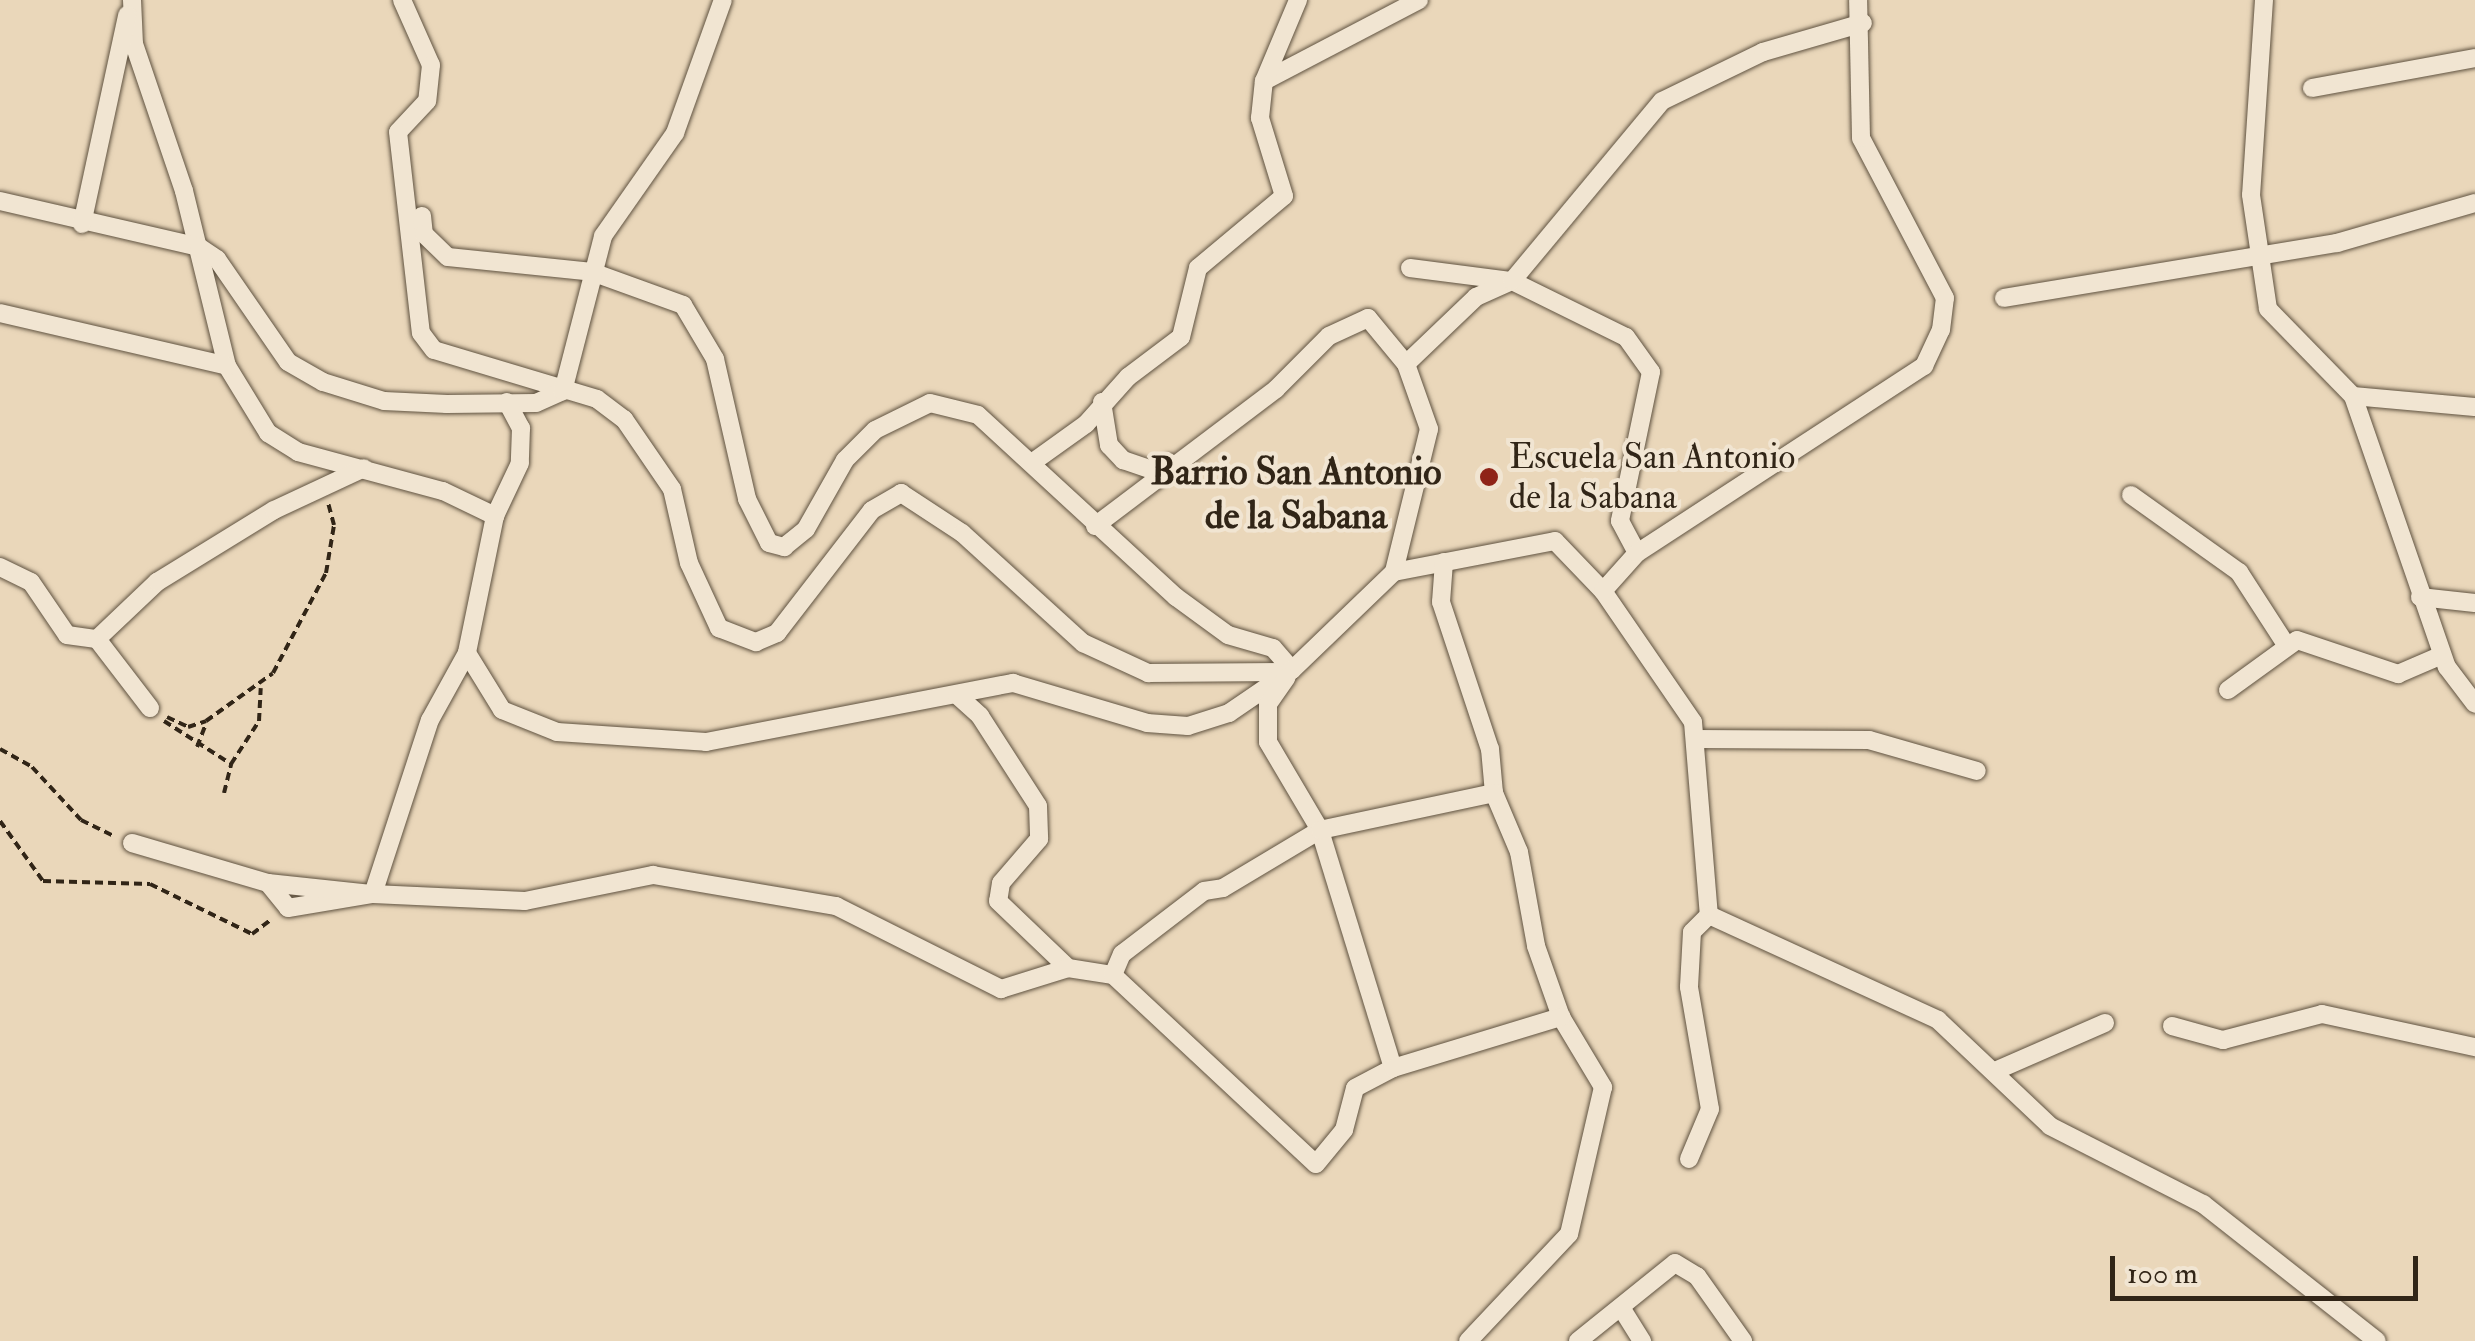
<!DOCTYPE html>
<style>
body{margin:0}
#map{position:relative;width:2475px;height:1341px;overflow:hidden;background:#ead7ba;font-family:"IM FELL Double Pica",serif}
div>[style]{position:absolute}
.path>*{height:4px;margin-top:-2px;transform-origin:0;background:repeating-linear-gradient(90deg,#312517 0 8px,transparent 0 13px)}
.roads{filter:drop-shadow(0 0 2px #5f5240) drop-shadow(0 0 2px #5f5240)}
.street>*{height:18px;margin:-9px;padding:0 9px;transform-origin:9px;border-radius:9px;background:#f1e5d2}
.dots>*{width:28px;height:28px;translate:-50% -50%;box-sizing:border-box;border:5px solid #f1e5d2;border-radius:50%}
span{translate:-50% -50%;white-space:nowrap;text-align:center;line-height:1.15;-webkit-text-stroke:8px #f1e5d2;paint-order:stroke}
.poi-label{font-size:35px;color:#312517}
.left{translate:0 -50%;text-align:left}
.neighbourhood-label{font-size:38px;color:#312517;font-weight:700}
.scale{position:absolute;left:2110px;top:1256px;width:308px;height:45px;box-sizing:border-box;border:5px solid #312517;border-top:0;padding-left:12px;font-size:30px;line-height:35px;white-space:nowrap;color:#312517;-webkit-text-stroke:8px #f1e5d2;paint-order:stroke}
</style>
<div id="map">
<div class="path">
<i style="left:167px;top:717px;width:23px;rotate:25deg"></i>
<i style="left:188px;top:727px;width:19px;rotate:-18deg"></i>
<i style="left:206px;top:721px;width:82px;rotate:-35.6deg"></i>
<i style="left:273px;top:673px;width:113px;rotate:-62.1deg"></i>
<i style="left:326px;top:573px;width:49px;rotate:-80.5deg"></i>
<i style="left:334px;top:525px;width:23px;rotate:-105deg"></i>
<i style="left:164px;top:721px;width:80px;rotate:32.7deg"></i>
<i style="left:197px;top:747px;width:26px;rotate:-69deg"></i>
<i style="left:0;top:749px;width:37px;rotate:29deg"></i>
<i style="left:32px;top:767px;width:72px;rotate:47.2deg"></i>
<i style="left:81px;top:820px;width:37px;rotate:26deg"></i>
<i style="left:224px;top:793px;width:30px;rotate:-76deg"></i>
<i style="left:231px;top:764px;width:51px;rotate:-56.9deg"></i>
<i style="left:259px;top:721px;width:33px;rotate:-87deg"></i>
<i style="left:0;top:821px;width:74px;rotate:54.4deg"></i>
<i style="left:43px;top:881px;width:107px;rotate:1.6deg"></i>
<i style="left:150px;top:884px;width:114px;rotate:26.1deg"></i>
<i style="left:252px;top:934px;width:25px;rotate:-37deg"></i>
</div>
<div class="roads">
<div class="street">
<i style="left:132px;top:0;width:44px;rotate:87.4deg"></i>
<i style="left:134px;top:44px;width:155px;rotate:71.2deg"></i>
<i style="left:184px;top:191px;width:180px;rotate:76.2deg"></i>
<i style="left:227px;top:366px;width:79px;rotate:58.5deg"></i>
<i style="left:268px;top:433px;width:36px;rotate:32deg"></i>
<i style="left:298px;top:452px;width:150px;rotate:15.1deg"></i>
<i style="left:443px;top:491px;width:58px;rotate:25.7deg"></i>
<i style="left:402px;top:0;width:71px;rotate:66deg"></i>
<i style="left:431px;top:65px;width:36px;rotate:96deg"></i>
<i style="left:427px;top:101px;width:42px;rotate:133.1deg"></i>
<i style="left:398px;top:132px;width:202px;rotate:83.5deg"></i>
<i style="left:421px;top:333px;width:21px;rotate:53deg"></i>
<i style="left:434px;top:350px;width:170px;rotate:16.7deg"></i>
<i style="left:597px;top:399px;width:34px;rotate:37deg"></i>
<i style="left:624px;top:419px;width:85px;rotate:55.6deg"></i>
<i style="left:672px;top:489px;width:76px;rotate:77.1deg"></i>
<i style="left:689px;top:563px;width:72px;rotate:65.2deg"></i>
<i style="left:719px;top:628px;width:40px;rotate:21deg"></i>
<i style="left:756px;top:642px;width:23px;rotate:-23deg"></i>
<i style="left:777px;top:633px;width:155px;rotate:-52.3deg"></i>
<i style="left:872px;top:510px;width:34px;rotate:-30deg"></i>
<i style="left:901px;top:493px;width:73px;rotate:33.3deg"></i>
<i style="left:962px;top:533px;width:164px;rotate:42.3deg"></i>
<i style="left:1083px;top:643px;width:72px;rotate:24.8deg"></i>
<i style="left:1148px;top:673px;width:134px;rotate:-0.4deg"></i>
<i style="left:2264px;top:0;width:195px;rotate:93.8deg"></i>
<i style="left:2251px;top:195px;width:115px;rotate:81.5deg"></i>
<i style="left:2268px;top:309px;width:122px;rotate:45.7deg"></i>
<i style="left:2353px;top:396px;width:287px;rotate:70.9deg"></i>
<i style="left:2447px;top:667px;width:46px;rotate:52.9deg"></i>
<i style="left:1264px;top:81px;width:175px;rotate:-27.6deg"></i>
<i style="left:2312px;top:88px;width:166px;rotate:-10.4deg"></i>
<i style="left:0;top:201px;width:204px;rotate:13deg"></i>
<i style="left:199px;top:247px;width:22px;rotate:34deg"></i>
<i style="left:217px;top:259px;width:125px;rotate:55.4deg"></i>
<i style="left:288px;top:362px;width:40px;rotate:29.7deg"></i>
<i style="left:323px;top:382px;width:64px;rotate:17.3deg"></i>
<i style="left:384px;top:401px;width:63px;rotate:2.7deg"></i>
<i style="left:447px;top:404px;width:89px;rotate:-0.6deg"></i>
<i style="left:536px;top:403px;width:30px;rotate:-24deg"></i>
<i style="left:422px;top:216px;width:18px;rotate:84deg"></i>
<i style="left:424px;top:234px;width:33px;rotate:44deg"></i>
<i style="left:448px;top:257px;width:145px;rotate:5.9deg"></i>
<i style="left:592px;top:272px;width:97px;rotate:19.9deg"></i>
<i style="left:683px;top:305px;width:63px;rotate:59.3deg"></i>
<i style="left:715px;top:359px;width:144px;rotate:77.1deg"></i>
<i style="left:747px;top:499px;width:49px;rotate:63.4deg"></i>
<i style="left:769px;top:543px;width:16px;rotate:15deg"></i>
<i style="left:784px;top:547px;width:28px;rotate:-39deg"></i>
<i style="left:806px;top:529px;width:79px;rotate:-60.5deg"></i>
<i style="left:845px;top:460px;width:42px;rotate:-45deg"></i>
<i style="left:875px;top:430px;width:61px;rotate:-26.1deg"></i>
<i style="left:930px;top:403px;width:49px;rotate:14deg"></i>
<i style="left:978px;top:415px;width:269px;rotate:42.6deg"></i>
<i style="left:1176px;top:597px;width:64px;rotate:36.2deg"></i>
<i style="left:1228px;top:635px;width:47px;rotate:16.1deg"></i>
<i style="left:1273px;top:648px;width:29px;rotate:49deg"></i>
<i style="left:82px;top:224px;width:214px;rotate:-77.8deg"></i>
<i style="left:1410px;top:268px;width:103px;rotate:7.3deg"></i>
<i style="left:1512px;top:281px;width:127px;rotate:26.2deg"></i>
<i style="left:1626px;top:337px;width:43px;rotate:54.5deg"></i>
<i style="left:1651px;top:372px;width:152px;rotate:101.8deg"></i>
<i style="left:1620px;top:521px;width:36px;rotate:62deg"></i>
<i style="left:2004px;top:298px;width:338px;rotate:-9.4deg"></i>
<i style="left:2337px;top:243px;width:144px;rotate:-16.2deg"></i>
<i style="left:0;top:313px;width:233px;rotate:13.1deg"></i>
<i style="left:1406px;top:364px;width:97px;rotate:-43.7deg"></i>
<i style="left:1476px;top:297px;width:39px;rotate:-24deg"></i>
<i style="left:1512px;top:281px;width:234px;rotate:-50.2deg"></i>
<i style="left:1662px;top:101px;width:112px;rotate:-25.9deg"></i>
<i style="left:1763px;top:52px;width:104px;rotate:-16.2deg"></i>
<i style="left:563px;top:391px;width:160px;rotate:-75.5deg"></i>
<i style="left:603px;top:236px;width:126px;rotate:-55deg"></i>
<i style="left:675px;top:133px;width:141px;rotate:-70.2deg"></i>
<i style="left:2353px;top:396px;width:122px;rotate:5.2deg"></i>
<i style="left:507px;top:402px;width:30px;rotate:62deg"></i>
<i style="left:521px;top:428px;width:35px;rotate:92deg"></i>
<i style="left:520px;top:463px;width:59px;rotate:115.3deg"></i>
<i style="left:495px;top:516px;width:140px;rotate:101.6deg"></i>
<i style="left:467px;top:653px;width:67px;rotate:58.4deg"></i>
<i style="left:502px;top:710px;width:59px;rotate:21.8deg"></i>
<i style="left:557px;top:732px;width:149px;rotate:3.8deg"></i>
<i style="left:706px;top:742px;width:313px;rotate:-10.9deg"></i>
<i style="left:1013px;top:683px;width:140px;rotate:16.6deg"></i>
<i style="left:1147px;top:723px;width:41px;rotate:4.2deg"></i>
<i style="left:1188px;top:726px;width:43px;rotate:-17.6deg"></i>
<i style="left:1229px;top:713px;width:76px;rotate:-34.3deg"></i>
<i style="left:1292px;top:670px;width:141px;rotate:-43.9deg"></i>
<i style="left:1394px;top:572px;width:164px;rotate:-10.9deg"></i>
<i style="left:1555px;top:541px;width:69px;rotate:46.2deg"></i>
<i style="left:1603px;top:591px;width:159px;rotate:55.5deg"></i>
<i style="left:1693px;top:722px;width:194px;rotate:85.3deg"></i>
<i style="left:1709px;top:915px;width:252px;rotate:24.6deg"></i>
<i style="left:1938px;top:1020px;width:154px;rotate:43.4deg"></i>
<i style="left:2050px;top:1126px;width:172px;rotate:27deg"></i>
<i style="left:2203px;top:1204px;width:221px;rotate:38.2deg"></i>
<i style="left:1102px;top:402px;width:44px;rotate:80.8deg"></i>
<i style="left:1109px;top:445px;width:21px;rotate:47deg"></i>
<i style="left:1123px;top:460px;width:34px;rotate:19deg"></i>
<i style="left:1155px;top:471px;width:17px;rotate:-28deg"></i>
<i style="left:1033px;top:462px;width:65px;rotate:-35.6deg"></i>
<i style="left:1086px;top:424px;width:63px;rotate:-48.2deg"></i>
<i style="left:1128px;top:377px;width:66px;rotate:-37deg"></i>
<i style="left:1181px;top:337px;width:71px;rotate:-76.2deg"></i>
<i style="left:1198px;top:268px;width:112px;rotate:-39.9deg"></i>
<i style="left:1284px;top:196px;width:82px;rotate:-107.1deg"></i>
<i style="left:1260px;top:118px;width:37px;rotate:-84deg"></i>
<i style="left:1264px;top:81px;width:88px;rotate:-67.2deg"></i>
<i style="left:2131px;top:495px;width:133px;rotate:35.5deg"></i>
<i style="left:2239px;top:572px;width:85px;rotate:57.1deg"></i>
<i style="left:1095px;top:526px;width:227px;rotate:-37.1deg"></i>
<i style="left:1276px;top:389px;width:75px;rotate:-45deg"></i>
<i style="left:1329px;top:336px;width:43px;rotate:-24.8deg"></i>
<i style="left:1368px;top:318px;width:60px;rotate:50.4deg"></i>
<i style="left:1406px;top:364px;width:69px;rotate:70.5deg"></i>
<i style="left:1429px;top:429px;width:147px;rotate:103.8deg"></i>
<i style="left:1444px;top:562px;width:40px;rotate:94.3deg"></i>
<i style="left:1441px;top:602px;width:155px;rotate:71.6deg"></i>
<i style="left:1490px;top:749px;width:44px;rotate:84.8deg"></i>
<i style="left:1494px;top:793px;width:64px;rotate:67deg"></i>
<i style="left:1519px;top:852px;width:96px;rotate:79.7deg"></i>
<i style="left:1536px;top:946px;width:75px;rotate:70.6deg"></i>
<i style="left:1561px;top:1017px;width:82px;rotate:59deg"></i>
<i style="left:1603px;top:1087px;width:151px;rotate:103deg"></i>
<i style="left:1569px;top:1234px;width:147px;rotate:133.3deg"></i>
<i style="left:0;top:567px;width:34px;rotate:26deg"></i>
<i style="left:31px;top:582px;width:64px;rotate:55.8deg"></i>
<i style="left:67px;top:635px;width:30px;rotate:8deg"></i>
<i style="left:97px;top:639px;width:87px;rotate:52.5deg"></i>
<i style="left:1603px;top:591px;width:51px;rotate:-48.2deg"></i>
<i style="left:1637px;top:553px;width:343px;rotate:-33.1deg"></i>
<i style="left:1924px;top:366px;width:40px;rotate:-65deg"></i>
<i style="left:1941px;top:330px;width:32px;rotate:-83deg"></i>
<i style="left:1945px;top:298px;width:181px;rotate:-117.7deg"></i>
<i style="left:1861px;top:138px;width:138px;rotate:-91.2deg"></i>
<i style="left:2420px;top:597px;width:55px;rotate:6.2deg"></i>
<i style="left:97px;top:639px;width:83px;rotate:-43.5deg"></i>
<i style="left:157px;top:582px;width:137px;rotate:-31.6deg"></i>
<i style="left:274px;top:510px;width:99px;rotate:-25deg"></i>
<i style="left:2228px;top:690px;width:85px;rotate:-35.9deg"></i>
<i style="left:2297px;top:640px;width:107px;rotate:18.6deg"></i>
<i style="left:2398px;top:674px;width:48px;rotate:-23.4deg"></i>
<i style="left:957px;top:695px;width:31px;rotate:42deg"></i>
<i style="left:980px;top:716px;width:107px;rotate:57.2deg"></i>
<i style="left:1038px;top:806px;width:33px;rotate:88deg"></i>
<i style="left:1039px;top:839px;width:58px;rotate:130.8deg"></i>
<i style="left:1001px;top:883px;width:18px;rotate:99deg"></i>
<i style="left:998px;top:901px;width:97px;rotate:43.7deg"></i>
<i style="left:1695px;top:739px;width:174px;rotate:0.3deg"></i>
<i style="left:1869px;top:740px;width:112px;rotate:16deg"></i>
<i style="left:132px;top:843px;width:142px;rotate:16.4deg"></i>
<i style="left:268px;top:883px;width:32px;rotate:51deg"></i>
<i style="left:288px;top:908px;width:86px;rotate:-9.4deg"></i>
<i style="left:373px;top:894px;width:152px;rotate:2.6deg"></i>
<i style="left:525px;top:901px;width:131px;rotate:-11.5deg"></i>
<i style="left:653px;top:875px;width:186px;rotate:9.6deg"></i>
<i style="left:836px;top:906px;width:185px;rotate:26.7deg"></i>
<i style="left:1001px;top:989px;width:70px;rotate:-17.4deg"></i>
<i style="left:1068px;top:968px;width:46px;rotate:8.8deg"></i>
<i style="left:1113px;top:975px;width:277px;rotate:43deg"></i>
<i style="left:1316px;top:1164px;width:44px;rotate:-50.5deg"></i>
<i style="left:1344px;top:1130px;width:43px;rotate:-75.3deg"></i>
<i style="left:1355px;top:1088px;width:43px;rotate:-27.8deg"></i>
<i style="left:1393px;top:1068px;width:249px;rotate:-107.1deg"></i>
<i style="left:1320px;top:830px;width:102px;rotate:-120.6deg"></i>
<i style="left:1268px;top:742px;width:38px;rotate:-90deg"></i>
<i style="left:1268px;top:704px;width:32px;rotate:-55deg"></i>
<i style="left:268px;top:883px;width:106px;rotate:6deg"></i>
<i style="left:373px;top:894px;width:183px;rotate:-71.9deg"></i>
<i style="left:430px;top:720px;width:77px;rotate:-61.1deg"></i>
<i style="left:1113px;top:975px;width:23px;rotate:-67deg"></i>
<i style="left:1122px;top:954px;width:103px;rotate:-37.5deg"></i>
<i style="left:1204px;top:891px;width:19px;rotate:-9deg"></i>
<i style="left:1223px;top:888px;width:113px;rotate:-30.9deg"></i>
<i style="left:1320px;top:830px;width:178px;rotate:-12deg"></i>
<i style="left:2172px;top:1026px;width:53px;rotate:15.4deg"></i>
<i style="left:2223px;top:1040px;width:102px;rotate:-14.7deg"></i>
<i style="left:2322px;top:1014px;width:157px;rotate:12.2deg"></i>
<i style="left:1393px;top:1068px;width:176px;rotate:-16.9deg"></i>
<i style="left:1995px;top:1071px;width:120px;rotate:-23.6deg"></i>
<i style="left:1689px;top:1159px;width:54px;rotate:-67.2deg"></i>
<i style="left:1710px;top:1109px;width:124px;rotate:-99.8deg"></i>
<i style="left:1689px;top:987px;width:55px;rotate:-86.9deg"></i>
<i style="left:1692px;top:932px;width:24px;rotate:-45deg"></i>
<i style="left:1622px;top:1309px;width:38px;rotate:58deg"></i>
<i style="left:1578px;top:1341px;width:124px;rotate:-38.8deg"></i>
<i style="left:1675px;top:1263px;width:26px;rotate:31deg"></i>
<i style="left:1697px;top:1276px;width:80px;rotate:54.7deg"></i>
</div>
</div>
<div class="dots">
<i style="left:1489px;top:477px;background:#8f2418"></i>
</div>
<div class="poi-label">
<span class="left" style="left:1509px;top:477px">Escuela San Antonio<br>de la Sabana</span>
</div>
<div class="neighbourhood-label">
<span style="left:1296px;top:495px">Barrio San Antonio<br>de la Sabana</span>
</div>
<div class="scale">100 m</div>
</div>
